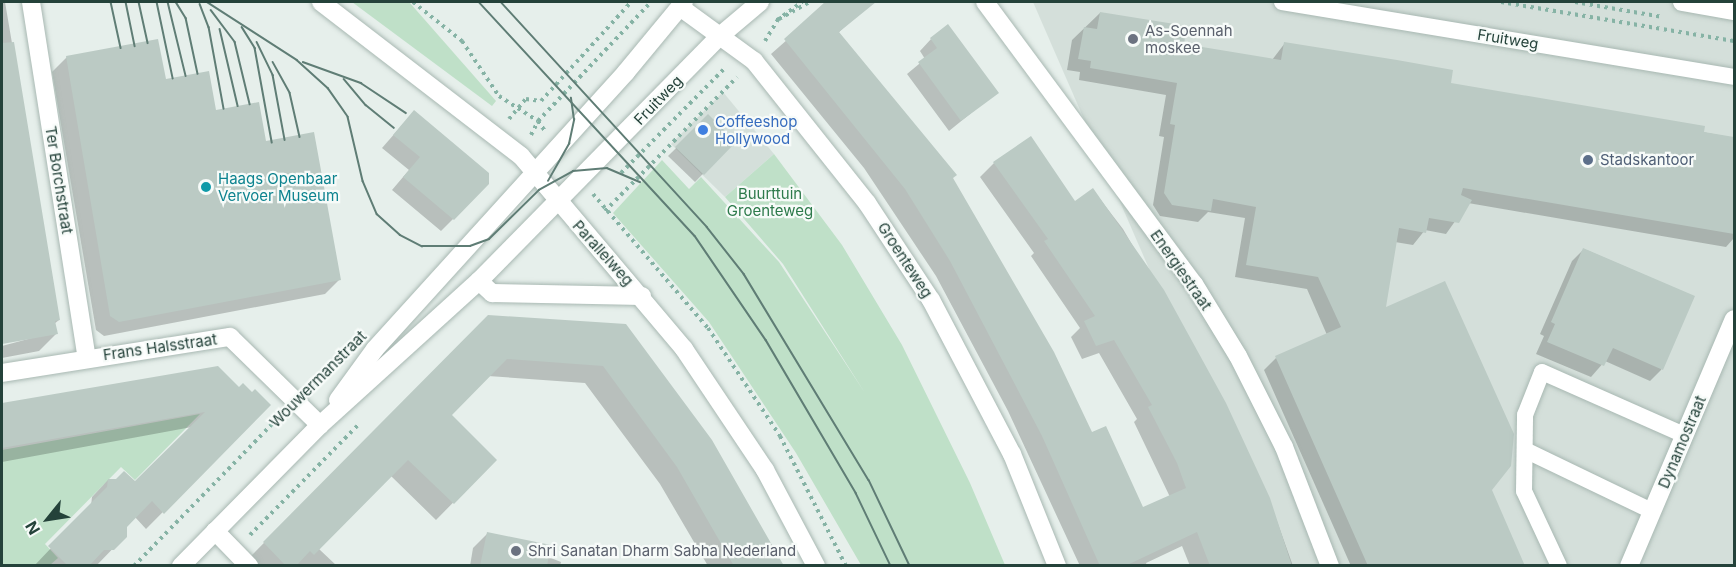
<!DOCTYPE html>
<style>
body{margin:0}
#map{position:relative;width:1736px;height:567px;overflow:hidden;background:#e6efeb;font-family:Inter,sans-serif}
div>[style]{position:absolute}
.built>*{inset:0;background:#d4dfda}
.green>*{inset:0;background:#bfe0c8}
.shadow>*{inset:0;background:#0003}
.building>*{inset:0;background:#bbcac4}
.path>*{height:4px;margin-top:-2px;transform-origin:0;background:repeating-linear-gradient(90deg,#86b3a5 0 3px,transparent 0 7.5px)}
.roads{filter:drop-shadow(0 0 2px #a8b8b2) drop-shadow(0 0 2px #a8b8b2)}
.lane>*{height:16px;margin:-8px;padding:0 8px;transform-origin:8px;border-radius:8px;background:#fff}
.street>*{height:18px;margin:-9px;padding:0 9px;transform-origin:9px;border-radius:9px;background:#fff}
.secondary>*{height:18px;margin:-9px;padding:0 9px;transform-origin:9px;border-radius:9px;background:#fff}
.tram>*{height:1.5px;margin:-0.75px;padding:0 0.75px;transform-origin:0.75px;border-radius:0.75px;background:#5f7d75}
.dots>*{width:16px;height:16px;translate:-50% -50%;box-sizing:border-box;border:3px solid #f7fbf9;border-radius:50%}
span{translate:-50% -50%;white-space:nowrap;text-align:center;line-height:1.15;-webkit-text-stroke:4.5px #f7fbf9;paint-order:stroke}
.worship-label{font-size:15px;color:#5b616d}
.left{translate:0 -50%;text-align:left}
.street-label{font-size:15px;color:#24423a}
.shop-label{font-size:15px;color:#366cbe}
.service-label{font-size:15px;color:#4e5e75}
.culture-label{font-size:15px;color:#0d838f}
.park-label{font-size:15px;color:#2d7a4b}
.frame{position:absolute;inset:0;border:3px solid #24423a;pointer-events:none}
.north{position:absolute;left:18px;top:489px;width:60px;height:60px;-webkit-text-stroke:4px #f7fbf9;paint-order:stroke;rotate:240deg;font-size:16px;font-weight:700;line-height:24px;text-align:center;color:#24423a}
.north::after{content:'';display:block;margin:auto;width:21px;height:27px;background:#24423a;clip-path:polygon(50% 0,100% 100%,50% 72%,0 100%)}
</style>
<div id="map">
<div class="built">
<i style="clip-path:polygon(1033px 2px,1734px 2px,1734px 565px,1278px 565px)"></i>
<i style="clip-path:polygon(723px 92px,774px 154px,725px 197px,671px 144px)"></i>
</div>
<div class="green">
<i style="clip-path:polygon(352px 2px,410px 3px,496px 101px,492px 106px)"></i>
<i style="clip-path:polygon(774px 154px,842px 245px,902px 345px,970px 483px,1005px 565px,861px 565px,796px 453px,709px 322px,613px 213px,662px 160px,689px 189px,701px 177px,779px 262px,865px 393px,783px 264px,725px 197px)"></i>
<i style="clip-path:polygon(200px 414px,135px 480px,121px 467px,45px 544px,58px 558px,50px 565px,2px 566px,2px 450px)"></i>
</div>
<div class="shadow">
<i style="clip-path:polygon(2px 2px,5px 2px,59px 320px,54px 324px,56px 334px,39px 351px,2px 358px,2px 346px,43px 335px,2px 343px)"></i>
<i style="clip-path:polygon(830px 2px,860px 2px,865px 8px,838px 33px,952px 179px,1092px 434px,1142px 509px,1170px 497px,1134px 422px,1137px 419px,1099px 353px,1082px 359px,1071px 337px,1080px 328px,1031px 256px,1034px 253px,980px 177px,994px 163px,1075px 203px,1093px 190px,1123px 229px,1225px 404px,1269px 499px,1293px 566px,1190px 566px,1182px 546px,1146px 563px,1147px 566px,1080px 566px,1008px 411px,936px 276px,864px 168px,771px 54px)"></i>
<i style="clip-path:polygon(1100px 13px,1183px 45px,1272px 60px,1285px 43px,1449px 84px,1734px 138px,1734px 238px,1726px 247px,1468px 203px,1446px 234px,1425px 230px,1413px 245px,1395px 242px,1384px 310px,1490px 490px,1524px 566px,1351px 566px,1264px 370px,1276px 358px,1327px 335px,1307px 289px,1235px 277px,1245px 218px,1208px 212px,1198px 222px,1160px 216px,1153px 205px,1164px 137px,1159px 136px,1166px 95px,1079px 80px,1080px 72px,1067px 70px,1072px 40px)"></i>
<i style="clip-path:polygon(931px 39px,997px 92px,949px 131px,907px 74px,925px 59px,920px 51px)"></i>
<i style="clip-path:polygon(67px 57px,164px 80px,265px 143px,339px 280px,325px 294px,104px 336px,96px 330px,52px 72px)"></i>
<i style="clip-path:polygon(708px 117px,734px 142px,695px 182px,668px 156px)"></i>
<i style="clip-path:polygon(403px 124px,488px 184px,441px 231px,392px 190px,409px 170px,382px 148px)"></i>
<i style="clip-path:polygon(1584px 249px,1693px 296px,1661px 370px,1650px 381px,1605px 361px,1591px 377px,1536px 354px,1544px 336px,1540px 334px,1572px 261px)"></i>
<i style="clip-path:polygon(488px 316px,598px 323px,782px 566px,708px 566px,660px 484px,585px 383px,488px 376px,450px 415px,495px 460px,436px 520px,391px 476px,319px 549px,337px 566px,251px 566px,247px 560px)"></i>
<i style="clip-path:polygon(217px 368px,239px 389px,269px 405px,146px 529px,135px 517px,126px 526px,125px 536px,96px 566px,34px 566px,91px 506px,92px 497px,108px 480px,135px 484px,192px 427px,2px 462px,2px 405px)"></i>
<i style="clip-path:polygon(488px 533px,561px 562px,560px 566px,470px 566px,473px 548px)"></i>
</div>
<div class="building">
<i style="clip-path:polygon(825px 2px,876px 2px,839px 32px,957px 175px,953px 178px,1054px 352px,1092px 432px,1106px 426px,1143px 507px,1186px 488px,1177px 463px,1148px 407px,1152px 405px,1114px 340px,1096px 346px,1084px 321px,1095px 316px,1044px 241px,1048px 239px,993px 162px,1031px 136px,1075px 201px,1093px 188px,1164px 290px,1226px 403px,1270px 498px,1292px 566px,1210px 566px,1197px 532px,1125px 566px,1100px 566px,1042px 436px,950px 261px,905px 189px,784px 39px)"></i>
<i style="clip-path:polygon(1100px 12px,1187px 26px,1184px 44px,1281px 60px,1284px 42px,1397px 60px,1453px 70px,1451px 83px,1705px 126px,1704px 132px,1734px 137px,1734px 234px,1463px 188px,1461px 195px,1472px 200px,1459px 223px,1429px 218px,1426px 233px,1399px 228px,1386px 307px,1445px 281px,1514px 434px,1511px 466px,1492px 490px,1525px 566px,1368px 566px,1275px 356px,1341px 327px,1318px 277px,1246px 265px,1256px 207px,1213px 199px,1211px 211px,1172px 205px,1164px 193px,1175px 125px,1170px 124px,1177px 83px,1090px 68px,1091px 61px,1078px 59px,1084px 27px,1097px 29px)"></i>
<i style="clip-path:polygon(948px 24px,999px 93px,961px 121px,918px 62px,937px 48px,930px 38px)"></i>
<i style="clip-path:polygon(158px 39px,166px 79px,209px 71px,216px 110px,259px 102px,266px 141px,314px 132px,341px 280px,119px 322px,110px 316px,66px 56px)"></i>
<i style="clip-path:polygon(14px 42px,60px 320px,55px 321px,58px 334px,2px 344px,2px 43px)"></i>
<i style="clip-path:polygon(414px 110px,489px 173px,489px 184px,454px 220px,403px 177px,420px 157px,393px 135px)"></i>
<i style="clip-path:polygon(708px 114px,736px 142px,704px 175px,675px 147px)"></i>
<i style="clip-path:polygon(1583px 248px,1695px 296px,1663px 370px,1613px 348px,1604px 366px,1547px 342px,1555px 324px,1551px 322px)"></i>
<i style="clip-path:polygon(488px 315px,626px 324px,712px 440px,784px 566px,734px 566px,677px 467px,603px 366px,507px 359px,452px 415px,497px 460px,454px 504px,408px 460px,314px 555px,310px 551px,296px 566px,286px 566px,263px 542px)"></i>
<i style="clip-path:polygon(218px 366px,239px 387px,243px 383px,252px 392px,255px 389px,271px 405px,164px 514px,152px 501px,127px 527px,127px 537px,114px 550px,104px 550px,89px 566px,68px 566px,48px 546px,107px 487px,108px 479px,116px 479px,124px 471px,135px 481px,205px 412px,2px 448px,2px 403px)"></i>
<i style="clip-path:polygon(487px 532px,551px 545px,547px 566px,480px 566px)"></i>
</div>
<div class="path">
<i style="left:413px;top:2px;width:63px;rotate:38.5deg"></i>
<i style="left:462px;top:41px;width:66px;rotate:56.1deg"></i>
<i style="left:499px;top:96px;width:46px;rotate:32.7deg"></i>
<i style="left:538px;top:121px;width:12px;rotate:55deg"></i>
<i style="left:1501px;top:2px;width:236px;rotate:9.5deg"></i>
<i style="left:1575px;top:2px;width:89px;rotate:9.7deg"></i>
<i style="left:779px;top:19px;width:35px;rotate:-29deg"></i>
<i style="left:777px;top:20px;width:31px;rotate:-36deg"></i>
<i style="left:765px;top:41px;width:26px;rotate:-59deg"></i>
<i style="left:509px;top:119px;width:26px;rotate:-50deg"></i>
<i style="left:526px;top:99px;width:15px;rotate:8deg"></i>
<i style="left:541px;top:101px;width:134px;rotate:-47.7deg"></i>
<i style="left:531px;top:135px;width:16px;rotate:-63deg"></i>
<i style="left:538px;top:121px;width:164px;rotate:-46.5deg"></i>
<i style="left:621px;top:173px;width:148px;rotate:-45.3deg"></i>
<i style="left:593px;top:194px;width:177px;rotate:49.4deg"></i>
<i style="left:708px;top:328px;width:130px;rotate:56.3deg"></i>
<i style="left:780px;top:436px;width:146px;rotate:63.1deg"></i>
<i style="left:605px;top:211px;width:188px;rotate:-45.4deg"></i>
<i style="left:311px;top:386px;width:35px;rotate:-46deg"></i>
<i style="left:250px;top:535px;width:154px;rotate:-45.5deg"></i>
<i style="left:134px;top:566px;width:209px;rotate:-45.8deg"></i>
</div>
<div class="roads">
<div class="lane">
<i style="left:1282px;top:2px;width:458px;rotate:9.4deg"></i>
<i style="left:1525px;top:450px;width:141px;rotate:25.7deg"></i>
<i style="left:1559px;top:566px;width:83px;rotate:-115deg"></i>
<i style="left:1524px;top:491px;width:76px;rotate:-89.2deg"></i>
<i style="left:1525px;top:415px;width:46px;rotate:-68.4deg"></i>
<i style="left:1542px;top:372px;width:155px;rotate:23.9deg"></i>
</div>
<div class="street">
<i style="left:31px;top:2px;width:360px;rotate:81.1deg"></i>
<i style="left:985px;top:2px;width:351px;rotate:53.5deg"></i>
<i style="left:1194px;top:284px;width:84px;rotate:58.6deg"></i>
<i style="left:1238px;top:356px;width:102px;rotate:63.2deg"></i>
<i style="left:1284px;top:447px;width:128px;rotate:68.9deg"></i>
<i style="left:680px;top:7px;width:92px;rotate:36.1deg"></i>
<i style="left:754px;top:61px;width:181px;rotate:51.5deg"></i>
<i style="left:867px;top:203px;width:116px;rotate:56.6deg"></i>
<i style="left:931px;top:300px;width:174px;rotate:62.3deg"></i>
<i style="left:1012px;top:454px;width:121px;rotate:68.1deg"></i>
<i style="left:479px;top:281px;width:18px;rotate:43deg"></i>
<i style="left:492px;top:293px;width:150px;rotate:1.1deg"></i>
<i style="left:2px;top:373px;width:231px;rotate:-9deg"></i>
<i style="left:230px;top:337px;width:126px;rotate:44.4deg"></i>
<i style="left:215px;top:531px;width:49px;rotate:45.8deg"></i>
<i style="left:1629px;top:566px;width:268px;rotate:-67deg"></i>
</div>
<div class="secondary">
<i style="left:321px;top:2px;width:252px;rotate:37.6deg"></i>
<i style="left:521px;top:156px;width:253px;rotate:49.8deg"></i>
<i style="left:684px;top:349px;width:146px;rotate:56.2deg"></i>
<i style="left:765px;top:470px;width:109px;rotate:62deg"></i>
<i style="left:1682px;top:2px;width:53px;rotate:9.8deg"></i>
<i style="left:338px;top:400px;width:63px;rotate:-54deg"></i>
<i style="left:375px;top:349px;width:374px;rotate:-47.8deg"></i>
<i style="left:626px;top:72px;width:91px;rotate:-50.4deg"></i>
<i style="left:181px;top:566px;width:198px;rotate:-45.4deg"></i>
<i style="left:320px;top:425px;width:215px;rotate:-42.2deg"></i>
<i style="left:479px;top:281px;width:345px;rotate:-45.5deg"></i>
<i style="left:721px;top:35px;width:51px;rotate:-40.2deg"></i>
</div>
</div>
<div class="tram">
<i style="left:111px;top:2px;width:47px;rotate:77.7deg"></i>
<i style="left:126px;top:2px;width:45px;rotate:78.4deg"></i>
<i style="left:139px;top:2px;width:42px;rotate:77.6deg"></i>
<i style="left:157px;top:2px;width:78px;rotate:78.1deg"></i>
<i style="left:168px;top:2px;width:76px;rotate:76.3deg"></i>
<i style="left:176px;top:2px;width:19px;rotate:58deg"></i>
<i style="left:186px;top:18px;width:57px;rotate:77.9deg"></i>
<i style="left:207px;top:2px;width:107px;rotate:32.8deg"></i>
<i style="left:297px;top:60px;width:42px;rotate:42.1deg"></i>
<i style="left:328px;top:88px;width:35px;rotate:55deg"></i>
<i style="left:348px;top:117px;width:66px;rotate:76.8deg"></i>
<i style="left:363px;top:181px;width:36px;rotate:67deg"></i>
<i style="left:377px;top:214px;width:31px;rotate:42deg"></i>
<i style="left:400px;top:235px;width:25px;rotate:27deg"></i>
<i style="left:422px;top:246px;width:48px"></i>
<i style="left:470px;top:246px;width:20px;rotate:-20deg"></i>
<i style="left:489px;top:239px;width:70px;rotate:-44.4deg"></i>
<i style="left:539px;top:190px;width:39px;rotate:-29deg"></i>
<i style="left:573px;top:171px;width:34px;rotate:-5deg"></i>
<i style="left:607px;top:168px;width:36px;rotate:23deg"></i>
<i style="left:479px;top:2px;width:318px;rotate:47.3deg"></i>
<i style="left:695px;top:236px;width:126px;rotate:55.7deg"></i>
<i style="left:766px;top:340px;width:178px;rotate:59.5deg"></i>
<i style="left:856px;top:493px;width:81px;rotate:64.4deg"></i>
<i style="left:501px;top:2px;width:305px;rotate:47.5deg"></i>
<i style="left:707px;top:227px;width:60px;rotate:51.8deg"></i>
<i style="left:744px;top:274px;width:241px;rotate:58.8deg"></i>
<i style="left:869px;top:480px;width:95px;rotate:64.5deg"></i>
<i style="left:200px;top:4px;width:25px;rotate:69deg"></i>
<i style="left:209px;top:27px;width:83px;rotate:79.6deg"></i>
<i style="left:211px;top:10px;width:40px;rotate:53deg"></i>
<i style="left:235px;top:42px;width:64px;rotate:76.4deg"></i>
<i style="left:242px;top:27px;width:25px;rotate:58deg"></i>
<i style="left:255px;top:48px;width:96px;rotate:79.7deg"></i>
<i style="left:220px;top:29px;width:79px;rotate:76.8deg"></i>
<i style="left:257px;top:42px;width:37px;rotate:64deg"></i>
<i style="left:273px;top:75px;width:66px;rotate:79.5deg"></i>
<i style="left:273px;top:62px;width:35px;rotate:61deg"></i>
<i style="left:290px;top:93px;width:45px;rotate:77.2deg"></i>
<i style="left:303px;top:62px;width:62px;rotate:19.9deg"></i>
<i style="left:361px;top:83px;width:54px;rotate:33.7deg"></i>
<i style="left:344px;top:79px;width:34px;rotate:50deg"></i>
<i style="left:366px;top:105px;width:36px;rotate:39deg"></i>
<i style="left:548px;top:181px;width:43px;rotate:-60.4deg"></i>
<i style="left:569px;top:144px;width:25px;rotate:-78deg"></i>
<i style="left:574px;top:120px;width:22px;rotate:-98deg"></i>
</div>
<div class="dots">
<i style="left:1133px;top:39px;background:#6b7280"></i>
<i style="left:703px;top:130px;background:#3f7fe0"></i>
<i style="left:1588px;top:160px;background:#5c6f8a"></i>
<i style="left:206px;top:187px;background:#0f9aa8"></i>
<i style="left:516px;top:551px;background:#6b7280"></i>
</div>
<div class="worship-label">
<span class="left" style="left:1145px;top:39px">As-Soennah<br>moskee</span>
<span class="left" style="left:528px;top:551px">Shri Sanatan Dharm Sabha Nederland</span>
</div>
<div class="street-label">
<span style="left:1508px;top:39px;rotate:9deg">Fruitweg</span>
<span style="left:658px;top:100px;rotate:-46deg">Fruitweg</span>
<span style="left:59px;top:180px;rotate:81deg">Ter Borchstraat</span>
<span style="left:603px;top:253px;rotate:48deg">Parallelweg</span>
<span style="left:905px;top:260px;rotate:57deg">Groenteweg</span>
<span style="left:1181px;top:270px;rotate:55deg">Energiestraat</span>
<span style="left:160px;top:347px;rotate:-8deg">Frans Halsstraat</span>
<span style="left:318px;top:379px;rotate:-45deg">Wouwermanstraat</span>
<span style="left:1682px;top:442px;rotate:-67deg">Dynamostraat</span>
</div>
<div class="shop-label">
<span class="left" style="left:715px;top:130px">Coffeeshop<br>Hollywood</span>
</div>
<div class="service-label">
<span class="left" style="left:1600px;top:160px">Stadskantoor</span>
</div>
<div class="culture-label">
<span class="left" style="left:218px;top:187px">Haags Openbaar<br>Vervoer Museum</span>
</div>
<div class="park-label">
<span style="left:770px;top:202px">Buurttuin<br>Groenteweg</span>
</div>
<div class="frame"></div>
<div class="north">N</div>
</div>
